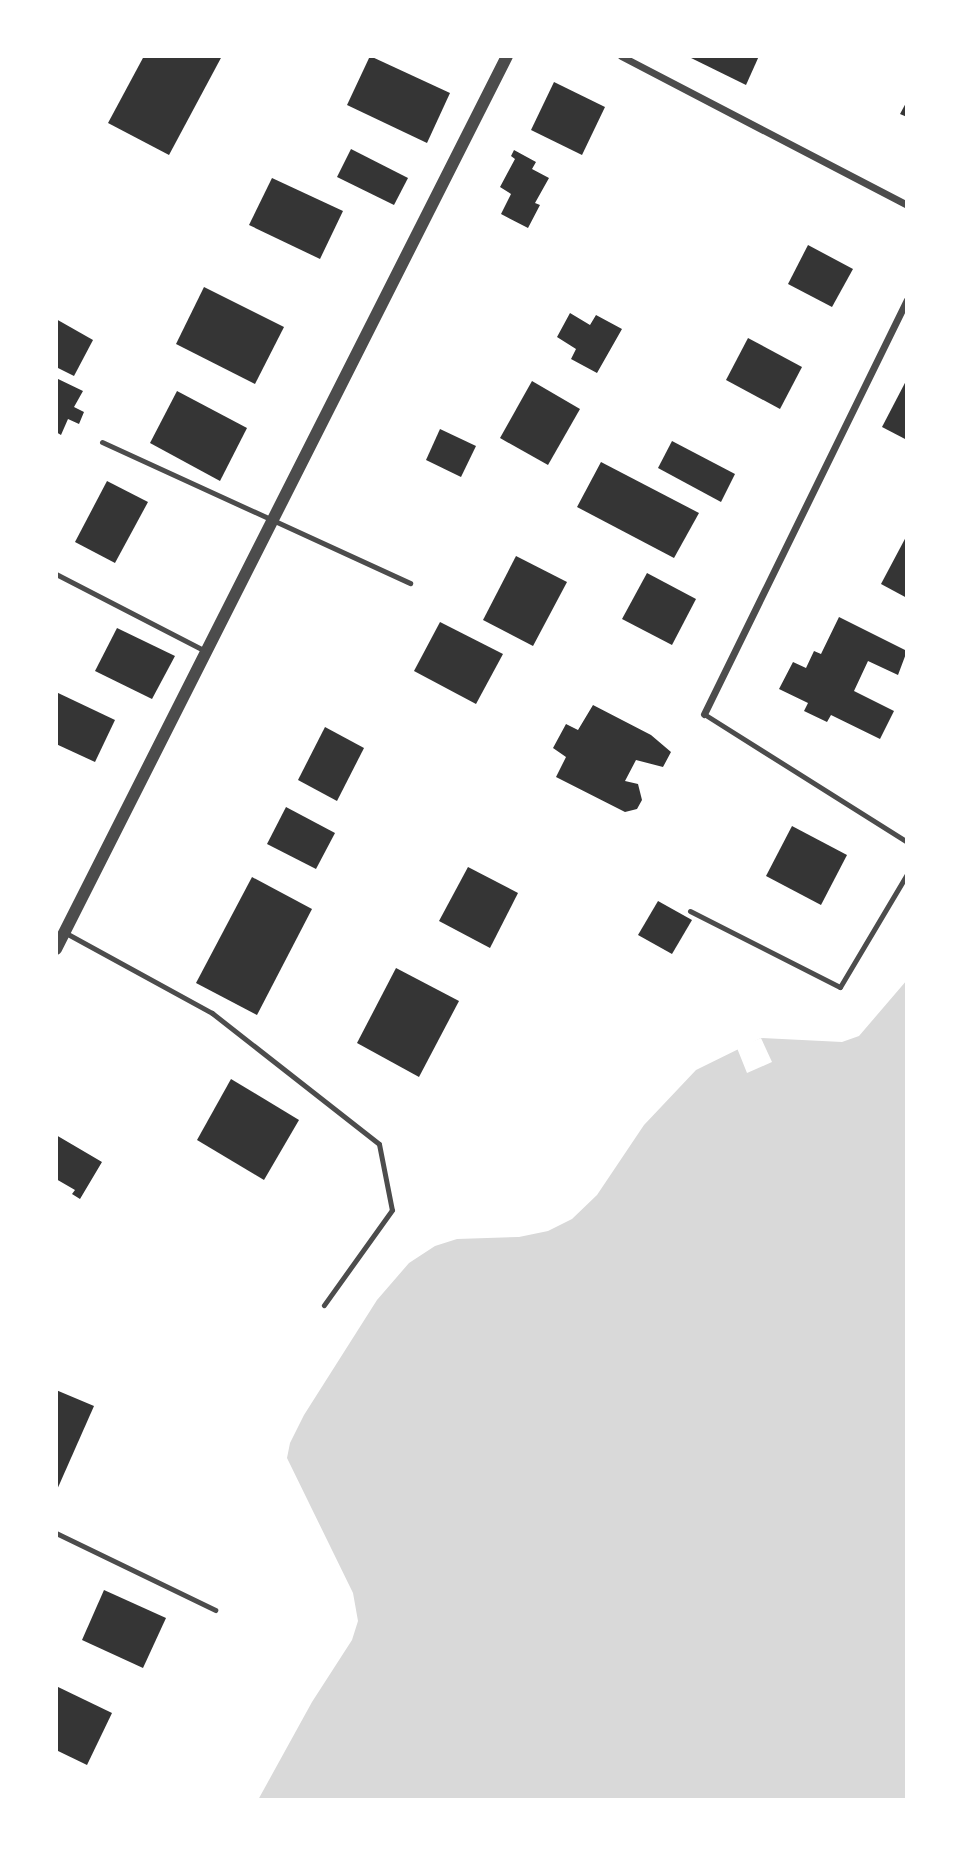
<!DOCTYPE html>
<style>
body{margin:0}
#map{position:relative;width:963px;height:1856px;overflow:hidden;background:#fff;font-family:"Golos Text",sans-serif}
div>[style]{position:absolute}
.water>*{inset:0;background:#d9d9d9}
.pier>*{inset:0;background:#fff}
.building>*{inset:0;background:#353535}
.service>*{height:5px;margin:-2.5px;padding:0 2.5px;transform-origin:2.5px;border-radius:2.5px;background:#4c4c4c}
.minor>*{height:7px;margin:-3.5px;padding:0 3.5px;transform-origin:3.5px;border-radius:3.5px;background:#4c4c4c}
.tertiary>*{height:12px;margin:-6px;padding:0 6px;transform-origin:6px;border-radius:6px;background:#4c4c4c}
span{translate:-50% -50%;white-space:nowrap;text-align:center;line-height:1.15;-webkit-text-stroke:5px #fff;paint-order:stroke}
.frame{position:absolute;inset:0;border:58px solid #fff;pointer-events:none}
</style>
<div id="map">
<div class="water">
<i style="clip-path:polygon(907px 980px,907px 1800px,258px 1800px,312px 1702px,352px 1640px,358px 1621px,353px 1593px,287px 1458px,290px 1443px,304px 1415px,377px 1300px,409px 1263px,435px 1246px,457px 1239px,519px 1237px,548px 1231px,572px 1219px,597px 1195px,644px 1125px,696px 1070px,761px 1038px,842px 1042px,859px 1036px)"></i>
</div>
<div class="pier">
<i style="clip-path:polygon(761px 1038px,772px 1062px,747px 1073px,737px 1048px)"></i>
</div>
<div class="building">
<i style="clip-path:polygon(144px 56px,222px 56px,169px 155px,108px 123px)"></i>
<i style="clip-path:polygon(370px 56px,450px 93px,427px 143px,347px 105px)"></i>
<i style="clip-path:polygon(687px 56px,759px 56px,746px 85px)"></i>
<i style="clip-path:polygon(554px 82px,605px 107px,582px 155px,531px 130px)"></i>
<i style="clip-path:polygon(907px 101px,907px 117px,900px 114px)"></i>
<i style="clip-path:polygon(351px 149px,408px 178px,394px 205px,337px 177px)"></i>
<i style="clip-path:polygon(514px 150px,536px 162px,532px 169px,549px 178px,535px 203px,540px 205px,528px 228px,501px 214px,511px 194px,500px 187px,515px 159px,511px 156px)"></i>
<i style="clip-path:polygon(272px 178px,343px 211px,320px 259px,249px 225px)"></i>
<i style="clip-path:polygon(808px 245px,853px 269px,832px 307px,788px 284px)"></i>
<i style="clip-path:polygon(204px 287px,284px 327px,255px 384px,176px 344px)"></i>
<i style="clip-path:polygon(570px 313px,590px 325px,596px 315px,622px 329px,597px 373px,571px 359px,576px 349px,557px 337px)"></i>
<i style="clip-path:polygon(56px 319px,93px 340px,74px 376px,56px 367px)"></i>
<i style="clip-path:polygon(748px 338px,802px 367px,780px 409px,726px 380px)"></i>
<i style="clip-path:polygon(56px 378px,83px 391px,74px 407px,84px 412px,79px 424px,68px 419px,61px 435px,56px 432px)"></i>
<i style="clip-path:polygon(907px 379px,907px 440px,882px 427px)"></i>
<i style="clip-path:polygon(532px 381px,580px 409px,548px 465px,500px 438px)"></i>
<i style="clip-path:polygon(177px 391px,247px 428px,220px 481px,150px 443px)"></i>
<i style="clip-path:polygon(440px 429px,476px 446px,461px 477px,426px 460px)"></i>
<i style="clip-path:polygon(672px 441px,735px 474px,721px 502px,658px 468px)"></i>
<i style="clip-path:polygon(601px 462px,699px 513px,674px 558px,577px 507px)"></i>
<i style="clip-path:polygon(107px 481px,148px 502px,115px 563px,75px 542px)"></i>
<i style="clip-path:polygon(907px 535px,907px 598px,881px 584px)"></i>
<i style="clip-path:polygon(516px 556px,567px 582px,533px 646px,483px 620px)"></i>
<i style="clip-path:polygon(647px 573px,696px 599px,672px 645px,622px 619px)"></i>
<i style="clip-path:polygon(839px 617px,907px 651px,898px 675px,868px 661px,854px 691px,894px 711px,880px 739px,831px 715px,827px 722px,804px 711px,808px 703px,779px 689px,793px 662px,806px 668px,814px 651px,821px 654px)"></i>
<i style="clip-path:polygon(440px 622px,503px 654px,476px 704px,414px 671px)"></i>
<i style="clip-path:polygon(117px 628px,175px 656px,152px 699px,95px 671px)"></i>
<i style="clip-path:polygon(56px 692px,115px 720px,95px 762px,56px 744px)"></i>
<i style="clip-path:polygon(593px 705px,651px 735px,671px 752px,663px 767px,636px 760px,625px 781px,638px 784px,642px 800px,637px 809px,625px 812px,556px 777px,566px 757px,553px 748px,566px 724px,578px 730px)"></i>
<i style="clip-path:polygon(325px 727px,364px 748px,337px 801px,298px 780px)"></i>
<i style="clip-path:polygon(286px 807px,335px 833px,316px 869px,267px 844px)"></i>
<i style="clip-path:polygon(792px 826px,847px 855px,821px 905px,766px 876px)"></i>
<i style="clip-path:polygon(468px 867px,518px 893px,490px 948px,439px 921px)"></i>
<i style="clip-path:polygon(252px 877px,312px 909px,257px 1015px,196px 983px)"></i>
<i style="clip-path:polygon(658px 901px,692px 920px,672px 954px,638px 935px)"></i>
<i style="clip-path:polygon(396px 968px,459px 1001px,419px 1077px,357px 1043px)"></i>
<i style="clip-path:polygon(231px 1079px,299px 1120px,264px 1180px,197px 1140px)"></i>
<i style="clip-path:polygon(56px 1135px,102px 1162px,80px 1199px,72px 1194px,75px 1190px,56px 1179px)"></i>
<i style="clip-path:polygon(56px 1390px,94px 1406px,56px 1492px)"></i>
<i style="clip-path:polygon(104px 1590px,166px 1618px,143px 1668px,82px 1640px)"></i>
<i style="clip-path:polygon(56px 1686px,112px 1713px,87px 1765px,56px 1750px)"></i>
</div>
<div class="service">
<i style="left:102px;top:442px;width:339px;rotate:24.6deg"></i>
<i style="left:56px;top:574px;width:168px;rotate:27.3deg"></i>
<i style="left:704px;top:714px;width:240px;rotate:32.2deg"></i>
<i style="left:690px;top:911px;width:168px;rotate:26.9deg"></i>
<i style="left:840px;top:987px;width:131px;rotate:-59.3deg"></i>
<i style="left:64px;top:932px;width:169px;rotate:28.7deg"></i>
<i style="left:212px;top:1013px;width:212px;rotate:38.1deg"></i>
<i style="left:379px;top:1144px;width:67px;rotate:78.9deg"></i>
<i style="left:392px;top:1210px;width:117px;rotate:125.6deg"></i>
<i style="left:56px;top:1533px;width:177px;rotate:25.8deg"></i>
</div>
<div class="minor">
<i style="left:621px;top:56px;width:322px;rotate:27.5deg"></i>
<i style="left:704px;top:714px;width:461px;rotate:-63.9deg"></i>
</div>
<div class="tertiary">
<i style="left:56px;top:949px;width:1000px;rotate:-63.2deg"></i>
</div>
<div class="frame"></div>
</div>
